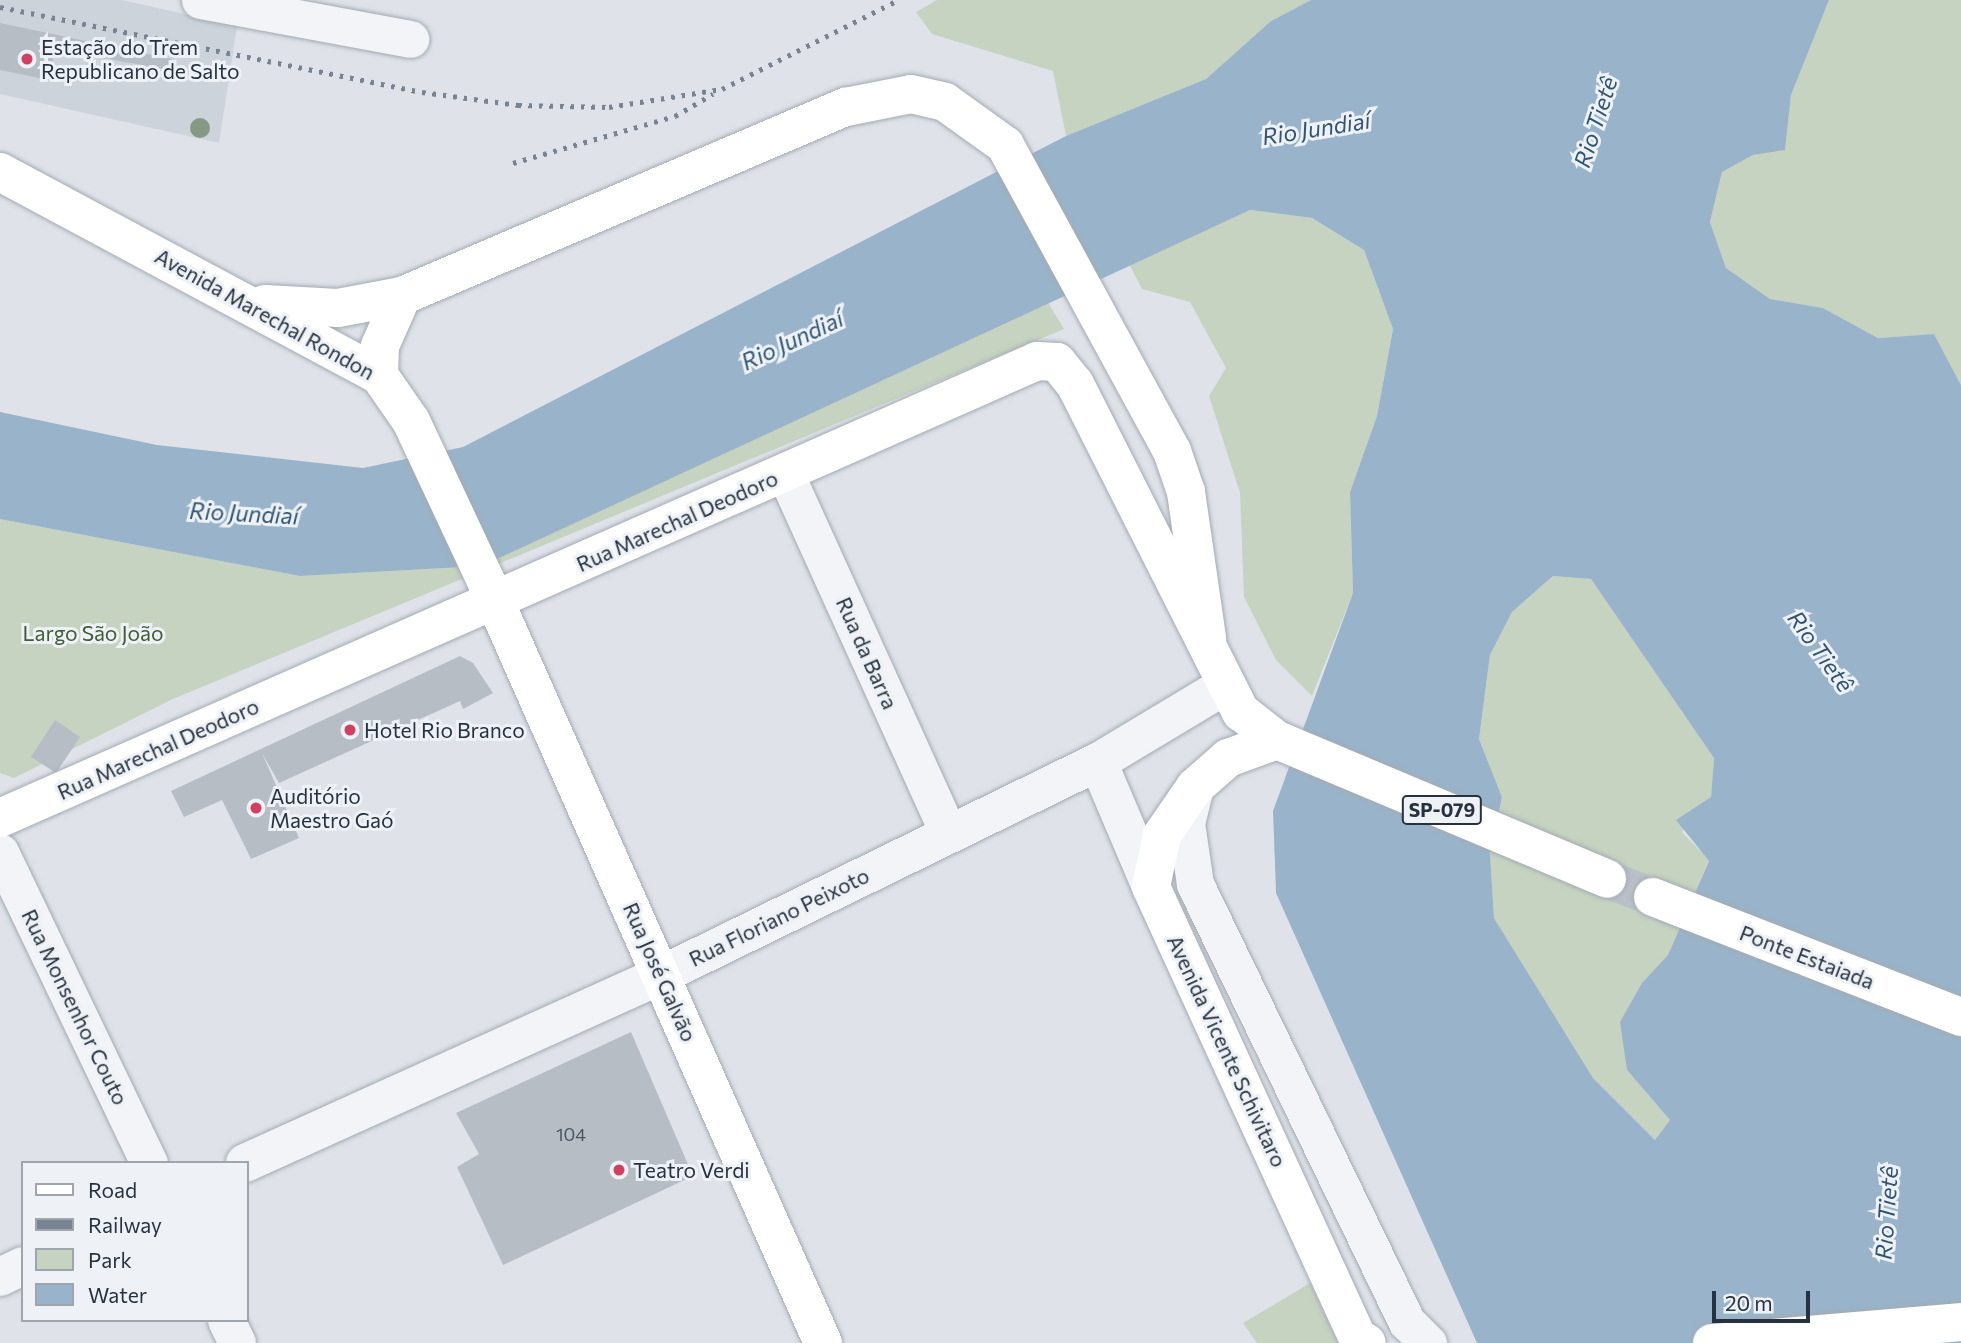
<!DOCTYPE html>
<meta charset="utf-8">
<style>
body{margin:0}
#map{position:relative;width:1961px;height:1343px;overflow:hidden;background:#dfe3e9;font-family:Commissioner,sans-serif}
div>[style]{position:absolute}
.built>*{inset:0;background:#cdd3db}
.green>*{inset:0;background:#c6d3c0}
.water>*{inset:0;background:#99b4ca}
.building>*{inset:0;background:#b6bdc5}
.primary-tunnel>*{height:38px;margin-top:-19px;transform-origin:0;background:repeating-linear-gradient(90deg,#bac0c7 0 38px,transparent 0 57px)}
.roads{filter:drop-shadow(0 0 2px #a4aab3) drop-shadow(0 0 2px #a4aab3)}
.minor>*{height:37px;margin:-18.5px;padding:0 18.5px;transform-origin:18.5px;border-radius:18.5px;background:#f2f4f7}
.tertiary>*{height:38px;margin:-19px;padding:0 19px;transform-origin:19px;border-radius:19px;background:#f2f4f7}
.secondary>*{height:38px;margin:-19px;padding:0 19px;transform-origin:19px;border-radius:19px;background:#fff}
.primary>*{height:38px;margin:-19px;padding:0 19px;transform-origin:19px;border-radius:19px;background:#fff}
.rail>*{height:5px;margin-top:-2.5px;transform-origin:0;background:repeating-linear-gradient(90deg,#788492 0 3.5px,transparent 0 10.5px)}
.trees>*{width:20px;height:20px;margin:-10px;border-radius:50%;background:#879985}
.dots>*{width:19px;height:19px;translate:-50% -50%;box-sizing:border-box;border:4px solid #eef2f6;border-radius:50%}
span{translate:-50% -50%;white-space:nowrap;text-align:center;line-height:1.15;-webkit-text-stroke:6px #eef2f6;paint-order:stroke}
.number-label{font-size:18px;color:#4b5561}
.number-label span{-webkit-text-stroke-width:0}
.shield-label span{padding:2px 5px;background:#eef2f6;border:2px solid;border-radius:5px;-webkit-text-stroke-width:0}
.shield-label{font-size:19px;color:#273240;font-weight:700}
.poi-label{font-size:21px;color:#273240}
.left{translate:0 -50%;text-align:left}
.street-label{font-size:21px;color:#273240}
.park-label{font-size:21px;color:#3f5c34}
.water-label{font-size:23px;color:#315475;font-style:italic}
.legend{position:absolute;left:21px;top:1161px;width:228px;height:161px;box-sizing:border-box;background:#eef2f6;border:2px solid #9ea5ad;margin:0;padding:9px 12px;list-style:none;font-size:21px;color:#273240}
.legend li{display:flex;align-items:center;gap:14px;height:35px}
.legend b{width:35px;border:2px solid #9ea5ad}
.scale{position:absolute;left:1712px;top:1291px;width:98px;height:32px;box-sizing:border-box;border:4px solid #273240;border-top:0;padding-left:9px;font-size:21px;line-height:24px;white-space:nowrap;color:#273240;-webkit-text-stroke:5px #eef2f6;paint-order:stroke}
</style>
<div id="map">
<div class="built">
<i style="clip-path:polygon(0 0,122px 0,237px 26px,219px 143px,0 94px)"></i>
</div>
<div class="green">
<i style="clip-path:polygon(937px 0,1311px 0,1271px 21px,1206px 79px,1066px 136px,1053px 71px,932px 34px,916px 12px)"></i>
<i style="clip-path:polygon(1829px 0,1961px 0,1961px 385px,1934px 334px,1878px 338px,1823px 308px,1770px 299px,1726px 268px,1710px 222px,1722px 172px,1753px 155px,1785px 149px,1791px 95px)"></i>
<i style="clip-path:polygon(1250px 210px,1312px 218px,1364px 250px,1393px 329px,1377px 416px,1350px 492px,1353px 593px,1312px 696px,1276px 660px,1244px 597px,1240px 493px,1209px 396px,1226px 368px,1190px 302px,1142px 289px,1129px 264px)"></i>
<i style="clip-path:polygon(1047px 301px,1064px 329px,173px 699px,14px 778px,0 773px,0 519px,300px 576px,482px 566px)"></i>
<i style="clip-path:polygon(1553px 576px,1591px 579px,1714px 757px,1711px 797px,1682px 832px,1709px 860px,1668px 956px,1642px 983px,1627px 1070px,1670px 1120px,1655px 1140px,1593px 1078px,1494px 918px,1490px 854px,1502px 797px,1479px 739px,1490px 655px,1512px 612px)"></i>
<i style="clip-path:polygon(1310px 1283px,1338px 1343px,1257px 1343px,1243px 1323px)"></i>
</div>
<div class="water">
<i style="clip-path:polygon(evenodd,1311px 0,1829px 0,1791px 95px,1785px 150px,1753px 155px,1722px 172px,1710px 222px,1726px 268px,1770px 299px,1823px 308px,1878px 338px,1934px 334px,1961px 385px,1961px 1343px,1477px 1343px,1276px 893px,1273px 811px,1353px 593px,1350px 492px,1377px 416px,1393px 329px,1364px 250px,1312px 218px,1250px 210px,482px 566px,300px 576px,0 519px,0 412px,157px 445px,363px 468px,463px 447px,1066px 136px,1206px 79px,1271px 21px,1311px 0,1553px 576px,1591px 579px,1714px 758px,1711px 797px,1676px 820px,1709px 861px,1668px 955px,1642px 983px,1620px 1022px,1627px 1070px,1670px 1120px,1655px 1140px,1593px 1078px,1494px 918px,1490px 854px,1502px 797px,1479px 739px,1490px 655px,1512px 612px,1553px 576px)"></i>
</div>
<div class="building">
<i style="clip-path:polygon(0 23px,172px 59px,169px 70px,55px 49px,49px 80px,0 70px)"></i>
<i style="clip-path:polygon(460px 656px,473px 663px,493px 693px,463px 709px,460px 701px,279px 783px,262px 753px,299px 838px,251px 859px,222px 800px,184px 817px,171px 791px)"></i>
<i style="clip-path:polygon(55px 720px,80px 737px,56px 773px,31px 757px)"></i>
<i style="clip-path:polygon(631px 1032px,693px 1176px,503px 1265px,457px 1167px,479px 1154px,456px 1113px)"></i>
</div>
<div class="primary-tunnel">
<i style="left:1607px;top:879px;width:49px;rotate:21.4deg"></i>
</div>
<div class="roads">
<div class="minor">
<i style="left:200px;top:0;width:214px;rotate:10.5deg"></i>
<i style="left:785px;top:473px;width:395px;rotate:65.6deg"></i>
<i style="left:1195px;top:787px;width:37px;rotate:104deg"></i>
<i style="left:1186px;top:823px;width:62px;rotate:81.6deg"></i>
<i style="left:1195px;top:884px;width:487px;rotate:64.2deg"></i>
<i style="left:1407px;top:1322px;width:30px;rotate:45deg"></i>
<i style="left:0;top:852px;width:345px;rotate:64.4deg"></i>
<i style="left:226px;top:1320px;width:25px;rotate:64deg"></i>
</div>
<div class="tertiary">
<i style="left:1098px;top:762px;width:136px;rotate:67deg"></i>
<i style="left:245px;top:1163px;width:457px;rotate:-24.3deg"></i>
<i style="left:661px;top:975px;width:486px;rotate:-26deg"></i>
<i style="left:1098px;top:762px;width:149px;rotate:-31deg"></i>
<i style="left:0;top:1277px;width:25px;rotate:-26deg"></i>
</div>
<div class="secondary">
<i style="left:0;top:172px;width:430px;rotate:28.2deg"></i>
<i style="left:379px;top:375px;width:56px;rotate:55.2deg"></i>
<i style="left:411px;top:421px;width:177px;rotate:64.9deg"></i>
<i style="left:486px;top:581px;width:833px;rotate:66.14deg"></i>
<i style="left:265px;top:304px;width:73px;rotate:3.1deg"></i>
<i style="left:338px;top:308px;width:65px;rotate:-10.6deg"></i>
<i style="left:402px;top:296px;width:483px;rotate:-23.1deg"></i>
<i style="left:846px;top:107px;width:66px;rotate:-11.3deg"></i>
<i style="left:911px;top:94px;width:35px;rotate:13deg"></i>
<i style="left:945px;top:102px;width:74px;rotate:35.6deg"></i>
<i style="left:1005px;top:145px;width:349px;rotate:61.4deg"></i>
<i style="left:1172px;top:451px;width:43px;rotate:71.1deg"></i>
<i style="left:1186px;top:492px;width:148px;rotate:81.8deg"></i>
<i style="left:379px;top:375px;width:29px;rotate:-88deg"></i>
<i style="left:380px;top:346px;width:55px;rotate:-66.3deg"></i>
<i style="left:1151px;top:887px;width:502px;rotate:65.38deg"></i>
</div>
<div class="primary">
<i style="left:0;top:818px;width:1133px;rotate:-23.78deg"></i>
<i style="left:1037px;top:361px;width:20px;rotate:3deg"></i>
<i style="left:1057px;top:362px;width:28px;rotate:51deg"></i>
<i style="left:1075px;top:384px;width:368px;rotate:63.2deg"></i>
<i style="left:1241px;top:712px;width:46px;rotate:37.9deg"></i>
<i style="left:1277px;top:740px;width:358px;rotate:22.8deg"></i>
<i style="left:1151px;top:887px;width:53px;rotate:-78.1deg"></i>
<i style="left:1162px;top:835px;width:58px;rotate:-55.5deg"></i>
<i style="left:1195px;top:787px;width:44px;rotate:-41.3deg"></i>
<i style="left:1228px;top:758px;width:52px;rotate:-20.2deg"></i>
<i style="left:1653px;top:897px;width:331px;rotate:21.3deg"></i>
<i style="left:1359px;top:1338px;width:9px;rotate:32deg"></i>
<i style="left:1712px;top:1343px;width:250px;rotate:-4.8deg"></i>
</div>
</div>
<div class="rail">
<i style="left:0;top:7px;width:430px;rotate:11.4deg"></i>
<i style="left:422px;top:92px;width:97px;rotate:7.7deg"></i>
<i style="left:518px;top:105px;width:91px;rotate:1.3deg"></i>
<i style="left:609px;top:107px;width:114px;rotate:-9.1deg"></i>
<i style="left:722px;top:89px;width:197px;rotate:-26.8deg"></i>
<i style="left:513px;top:163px;width:169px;rotate:-16.2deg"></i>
<i style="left:675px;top:116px;width:44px;rotate:-30.1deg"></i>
</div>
<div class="trees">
<i style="left:200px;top:128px"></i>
</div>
<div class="dots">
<i style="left:27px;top:59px;background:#d14061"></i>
<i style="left:350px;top:730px;background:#d14061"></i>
<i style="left:256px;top:808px;background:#d14061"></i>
<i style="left:619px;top:1170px;background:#d14061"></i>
</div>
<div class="number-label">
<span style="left:571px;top:1134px">104</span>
</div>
<div class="shield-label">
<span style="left:1442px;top:810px">SP-079</span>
</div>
<div class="poi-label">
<span class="left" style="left:41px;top:59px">Estação do Trem<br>Republicano de Salto</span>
<span class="left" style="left:364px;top:730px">Hotel Rio Branco</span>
<span class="left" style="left:270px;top:808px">Auditório<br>Maestro Gaó</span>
<span class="left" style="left:633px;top:1170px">Teatro Verdi</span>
</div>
<div class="street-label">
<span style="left:265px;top:314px;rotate:29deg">Avenida Marechal Rondon</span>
<span style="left:677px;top:521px;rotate:-24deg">Rua Marechal Deodoro</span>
<span style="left:867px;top:653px;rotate:66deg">Rua da Barra</span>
<span style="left:158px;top:749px;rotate:-24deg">Rua Marechal Deodoro</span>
<span style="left:779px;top:917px;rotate:-26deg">Rua Floriano Peixoto</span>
<span style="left:1807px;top:957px;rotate:21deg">Ponte Estaiada</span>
<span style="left:660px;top:972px;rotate:66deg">Rua José Galvão</span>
<span style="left:75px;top:1007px;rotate:64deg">Rua Monsenhor Couto</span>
<span style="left:1227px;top:1051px;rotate:65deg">Avenida Vicente Schivitaro</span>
</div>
<div class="park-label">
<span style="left:93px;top:633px">Largo São João</span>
</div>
<div class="water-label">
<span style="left:1595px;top:122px;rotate:-72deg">Rio Tietê</span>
<span style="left:1316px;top:128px;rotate:-9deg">Rio Jundiaí</span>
<span style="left:792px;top:340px;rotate:-25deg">Rio Jundiaí</span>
<span style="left:244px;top:513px;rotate:3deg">Rio Jundiaí</span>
<span style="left:1821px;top:651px;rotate:54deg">Rio Tietê</span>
<span style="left:1886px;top:1213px;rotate:-86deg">Rio Tietê</span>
</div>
<ul class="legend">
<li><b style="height:9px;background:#fff"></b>Road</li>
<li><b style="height:9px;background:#788492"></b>Railway</li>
<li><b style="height:19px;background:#c6d3c0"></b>Park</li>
<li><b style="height:19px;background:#99b4ca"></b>Water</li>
</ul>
<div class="scale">20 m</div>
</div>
